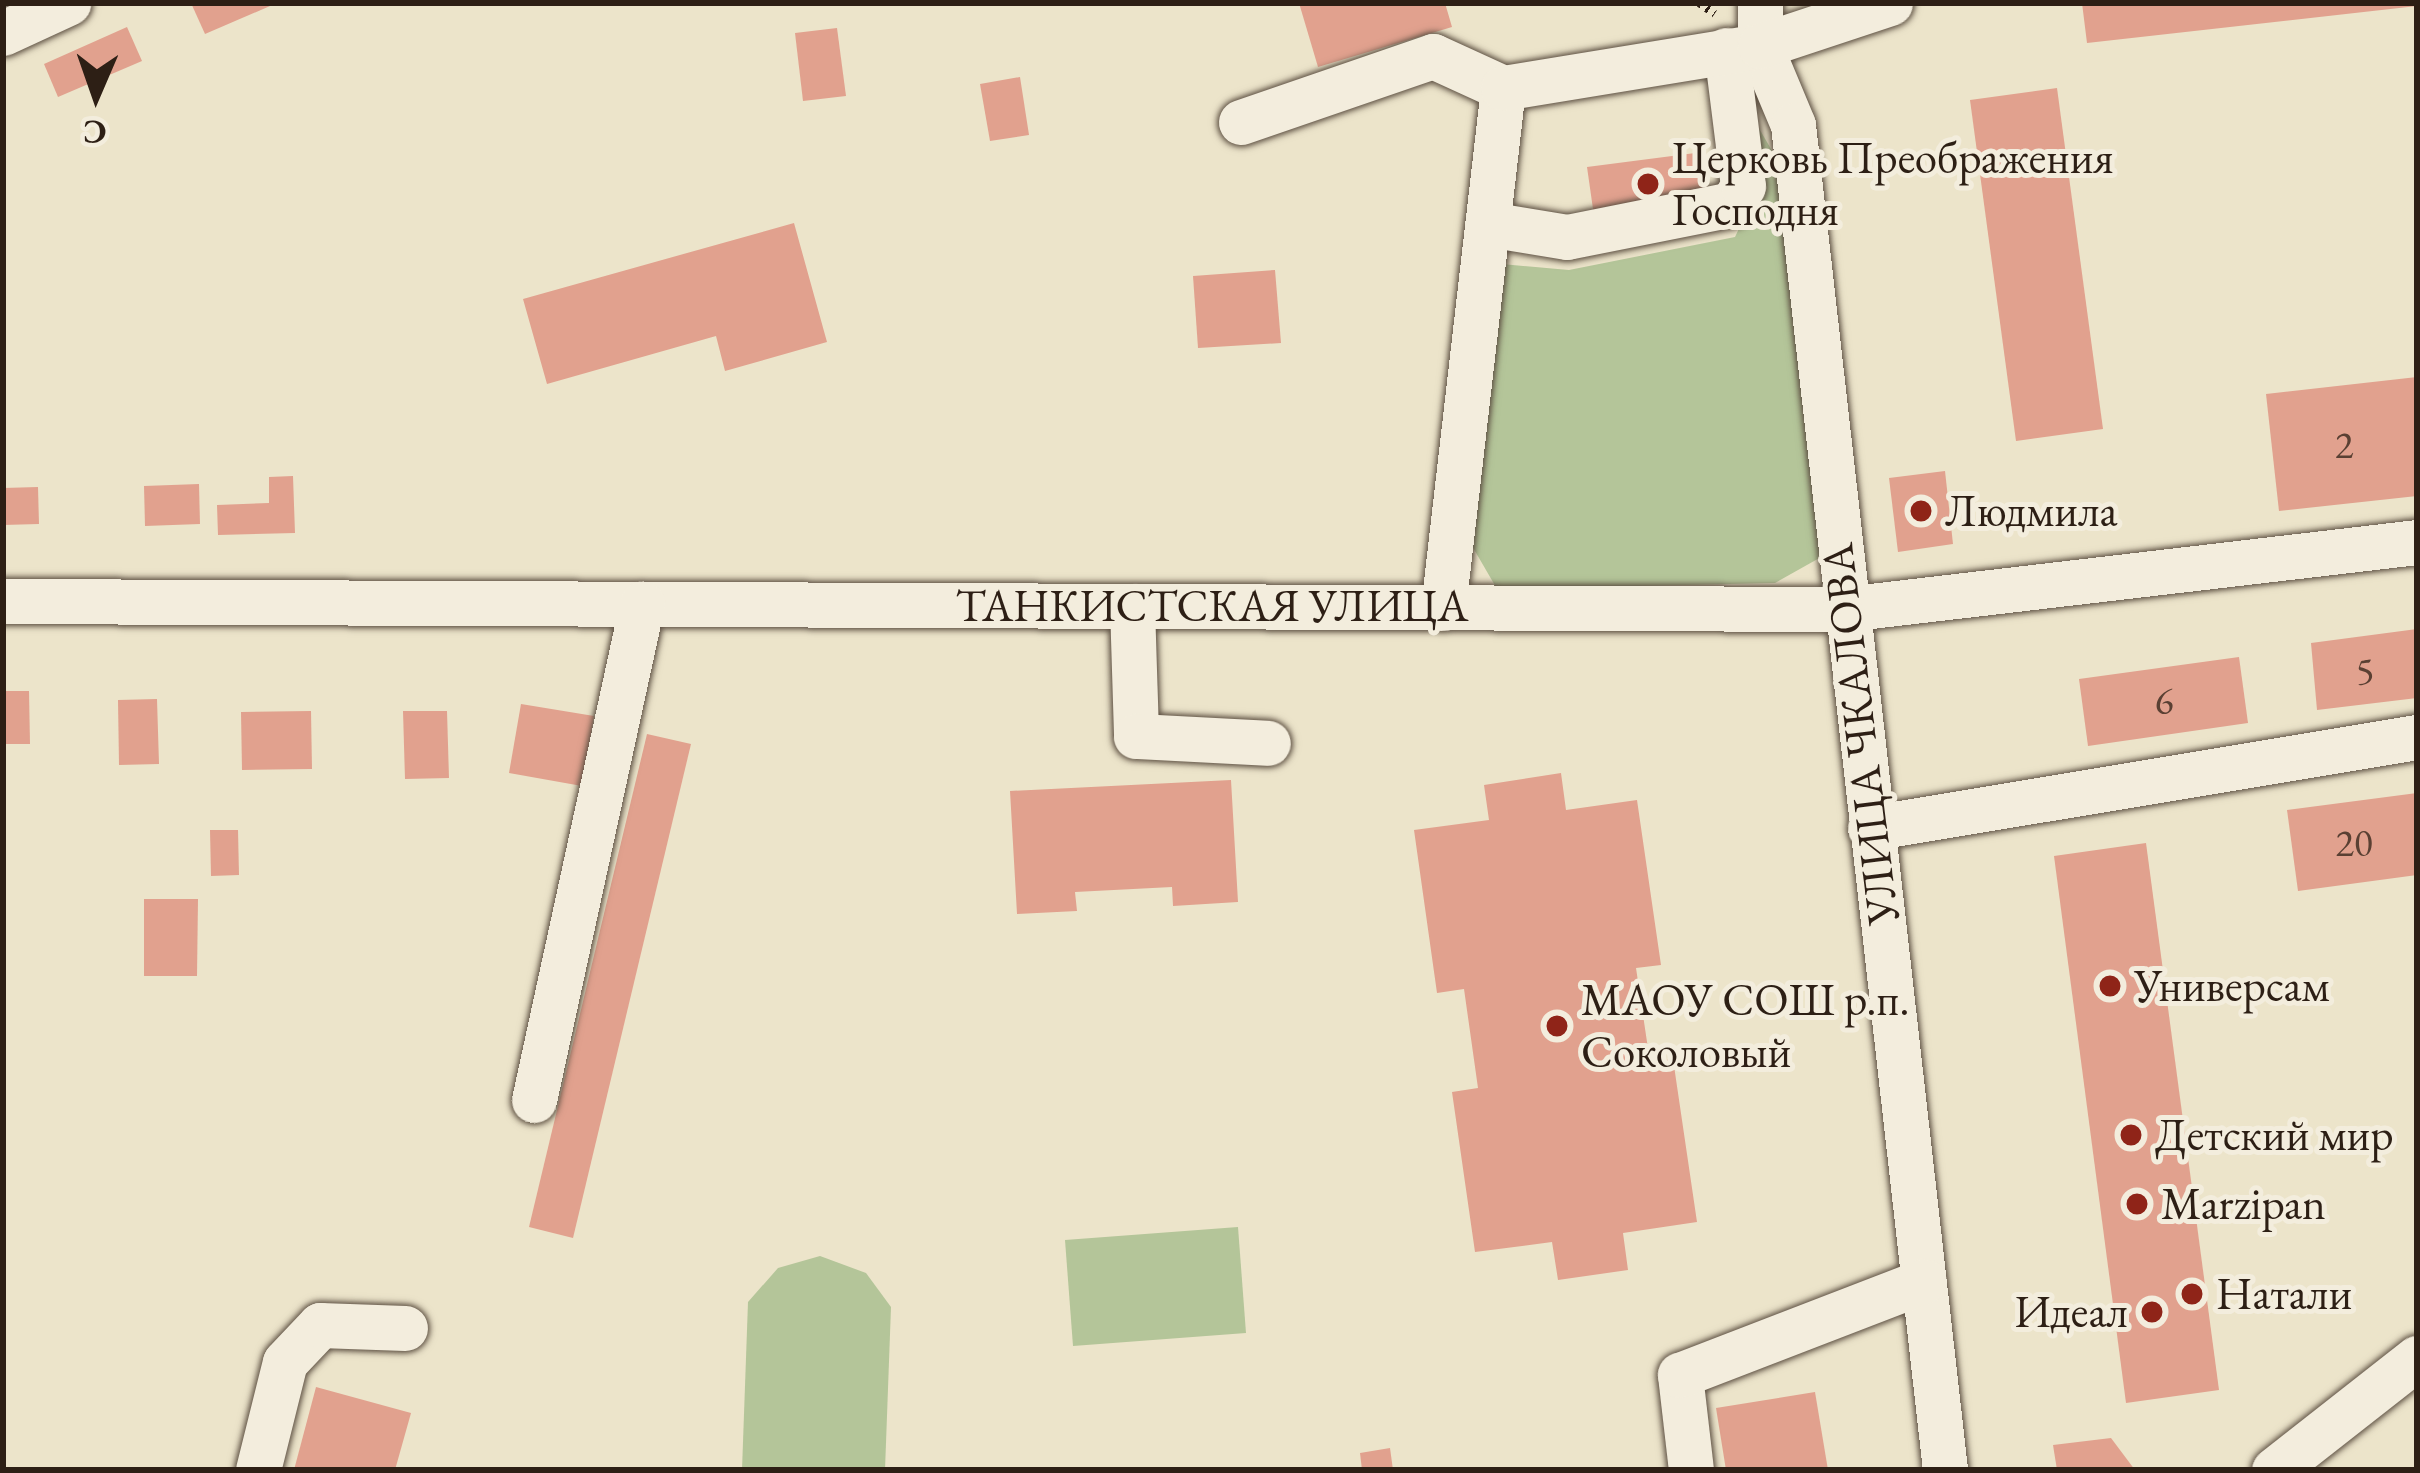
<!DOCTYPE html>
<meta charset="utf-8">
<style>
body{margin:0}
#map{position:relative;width:2420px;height:1473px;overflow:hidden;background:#ece4ca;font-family:"EB Garamond",serif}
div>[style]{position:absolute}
.green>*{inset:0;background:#b4c599}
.building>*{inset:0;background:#e1a18e}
.path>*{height:8px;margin-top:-4px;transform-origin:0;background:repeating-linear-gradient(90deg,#2d1f15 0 3px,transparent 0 9px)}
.roads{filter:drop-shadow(0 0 3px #5d5042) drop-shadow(0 0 3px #5d5042)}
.minor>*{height:45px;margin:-22.5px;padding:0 22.5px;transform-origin:22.5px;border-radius:22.5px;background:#f3eddd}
.dots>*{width:33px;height:33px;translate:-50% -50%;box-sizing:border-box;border:6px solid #f3eddd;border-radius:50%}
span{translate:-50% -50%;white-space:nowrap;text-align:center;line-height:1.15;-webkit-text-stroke:10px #f3eddd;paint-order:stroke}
.number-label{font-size:39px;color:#5a4033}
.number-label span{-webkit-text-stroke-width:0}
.poi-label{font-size:45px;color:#2d1f15}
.left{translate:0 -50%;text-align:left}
.right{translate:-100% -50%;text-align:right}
.street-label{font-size:45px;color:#2d1f15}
.frame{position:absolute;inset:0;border:6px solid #2d1f15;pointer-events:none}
.north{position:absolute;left:36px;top:36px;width:120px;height:120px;-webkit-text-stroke:9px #f3eddd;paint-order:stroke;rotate:182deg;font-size:33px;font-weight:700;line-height:48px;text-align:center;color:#2d1f15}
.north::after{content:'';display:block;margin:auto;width:42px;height:54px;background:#2d1f15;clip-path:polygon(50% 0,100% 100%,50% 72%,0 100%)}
</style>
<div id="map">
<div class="green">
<i style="clip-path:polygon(1737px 91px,1781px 166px,1823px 556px,1775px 583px,1497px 589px,1468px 539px,1502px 264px,1569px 270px,1735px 237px,1756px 193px)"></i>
<i style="clip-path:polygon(1238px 1227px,1246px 1333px,1073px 1346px,1065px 1240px)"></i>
<i style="clip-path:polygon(820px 1256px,866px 1273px,891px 1307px,885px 1470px,742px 1470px,748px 1302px,778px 1268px)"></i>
</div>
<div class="building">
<i style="clip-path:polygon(191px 3px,277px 3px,205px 34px)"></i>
<i style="clip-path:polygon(1299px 3px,1445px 3px,1452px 27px,1318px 67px)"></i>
<i style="clip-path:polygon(2082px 3px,2417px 3px,2417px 6px,2087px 43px)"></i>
<i style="clip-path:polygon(127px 27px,142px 61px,58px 97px,44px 64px)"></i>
<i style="clip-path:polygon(837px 28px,846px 96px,803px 101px,795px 33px)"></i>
<i style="clip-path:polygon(1020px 77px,1029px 135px,990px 141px,980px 84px)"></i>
<i style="clip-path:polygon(2057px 88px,2103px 429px,2016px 441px,1970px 100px)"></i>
<i style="clip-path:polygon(1703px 152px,1709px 200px,1594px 216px,1587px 167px)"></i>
<i style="clip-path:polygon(794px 223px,827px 342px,725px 371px,716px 336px,547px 384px,523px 299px)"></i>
<i style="clip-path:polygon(1275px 270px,1281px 343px,1198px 348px,1193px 276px)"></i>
<i style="clip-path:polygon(2417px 377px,2417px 496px,2279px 511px,2266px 394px)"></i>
<i style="clip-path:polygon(1945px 471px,1953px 544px,1898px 552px,1889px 478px)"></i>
<i style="clip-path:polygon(293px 476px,295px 533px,218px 535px,217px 505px,269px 503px,269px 477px)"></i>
<i style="clip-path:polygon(199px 484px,200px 524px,145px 526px,144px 486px)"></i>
<i style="clip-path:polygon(38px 487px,39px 524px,3px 525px,3px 488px)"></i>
<i style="clip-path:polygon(2417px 629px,2417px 698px,2317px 710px,2311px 643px)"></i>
<i style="clip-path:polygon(2239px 657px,2248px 723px,2088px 746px,2079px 679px)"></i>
<i style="clip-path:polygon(3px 691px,29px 691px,30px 744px,3px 744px)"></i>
<i style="clip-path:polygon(157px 699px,159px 764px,119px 765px,118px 700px)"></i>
<i style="clip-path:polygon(521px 704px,594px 716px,582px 786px,509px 773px)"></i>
<i style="clip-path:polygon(311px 711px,312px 769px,242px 770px,241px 712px)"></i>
<i style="clip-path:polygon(403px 711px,447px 711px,449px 778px,405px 779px)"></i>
<i style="clip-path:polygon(647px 734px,691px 744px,573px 1238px,529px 1227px)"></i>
<i style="clip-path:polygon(1561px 773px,1566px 810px,1637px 800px,1661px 965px,1636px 968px,1650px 1062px,1673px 1059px,1697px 1222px,1623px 1233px,1628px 1270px,1558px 1280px,1552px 1242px,1475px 1252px,1452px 1092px,1478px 1088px,1464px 989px,1437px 993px,1414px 830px,1489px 820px,1484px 785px)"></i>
<i style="clip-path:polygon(1231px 780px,1238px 902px,1173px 906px,1172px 887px,1075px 892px,1077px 911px,1017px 914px,1010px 791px)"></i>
<i style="clip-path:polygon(2417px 793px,2417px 875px,2298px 891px,2287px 810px)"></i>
<i style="clip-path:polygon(210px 830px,238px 830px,239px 875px,211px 876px)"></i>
<i style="clip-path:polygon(2146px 843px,2219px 1390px,2126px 1403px,2054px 856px)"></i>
<i style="clip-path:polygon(144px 899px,198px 899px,197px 976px,144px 976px)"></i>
<i style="clip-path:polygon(316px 1387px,411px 1413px,395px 1470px,294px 1470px)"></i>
<i style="clip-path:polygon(1815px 1392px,1828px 1470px,1726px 1470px,1716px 1408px)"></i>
<i style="clip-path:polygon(2111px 1438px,2135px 1470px,2057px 1470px,2053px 1445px)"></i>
<i style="clip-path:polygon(1390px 1448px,1393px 1470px,1362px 1470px,1360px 1453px)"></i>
</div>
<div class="path">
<i style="left:1699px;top:3px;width:19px;rotate:35deg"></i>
</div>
<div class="roads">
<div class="minor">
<i style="left:1760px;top:3px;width:43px;rotate:90deg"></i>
<i style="left:1760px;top:46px;width:86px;rotate:67.3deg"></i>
<i style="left:1793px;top:125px;width:1354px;rotate:83.55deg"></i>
<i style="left:3px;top:33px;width:72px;rotate:-24.8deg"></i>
<i style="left:1241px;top:122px;width:203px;rotate:-19deg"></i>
<i style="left:1433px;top:56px;width:77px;rotate:24.6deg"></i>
<i style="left:1488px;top:224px;width:80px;rotate:9.3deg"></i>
<i style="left:1567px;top:237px;width:168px;rotate:-11.3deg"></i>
<i style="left:1732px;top:204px;width:21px;rotate:-59deg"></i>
<i style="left:1743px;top:186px;width:137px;rotate:-97.1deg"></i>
<i style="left:3px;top:601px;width:1842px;rotate:0.25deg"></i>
<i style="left:1845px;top:609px;width:576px;rotate:-6.68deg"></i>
<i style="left:1132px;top:606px;width:130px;rotate:88.2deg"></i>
<i style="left:1136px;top:736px;width:132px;rotate:3deg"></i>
<i style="left:1443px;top:608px;width:523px;rotate:-83.42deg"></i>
<i style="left:1503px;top:88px;width:260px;rotate:-9.3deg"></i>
<i style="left:1760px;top:46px;width:137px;rotate:-18.3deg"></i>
<i style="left:1870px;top:828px;width:555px;rotate:-9.45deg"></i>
<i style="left:534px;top:1100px;width:508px;rotate:-77.72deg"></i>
<i style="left:258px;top:1470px;width:111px;rotate:-76deg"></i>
<i style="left:285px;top:1362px;width:51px;rotate:-46.6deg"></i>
<i style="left:320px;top:1325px;width:85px;rotate:2deg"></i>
<i style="left:1691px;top:1470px;width:96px;rotate:-96.6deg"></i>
<i style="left:1680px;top:1375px;width:261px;rotate:-21.1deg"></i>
<i style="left:2274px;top:1470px;width:182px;rotate:-38.1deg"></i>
</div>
</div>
<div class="dots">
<i style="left:1648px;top:184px;background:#8f2418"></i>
<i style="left:1921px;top:511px;background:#8f2418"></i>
<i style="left:2110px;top:986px;background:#8f2418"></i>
<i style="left:1557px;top:1026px;background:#8f2418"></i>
<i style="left:2131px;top:1135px;background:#8f2418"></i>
<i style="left:2137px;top:1204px;background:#8f2418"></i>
<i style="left:2192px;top:1294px;background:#8f2418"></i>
<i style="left:2152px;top:1312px;background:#8f2418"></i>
</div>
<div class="number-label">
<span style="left:2344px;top:445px">2</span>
<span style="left:2365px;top:671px">5</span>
<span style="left:2164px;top:701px">6</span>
<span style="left:2354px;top:843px">20</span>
</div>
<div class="poi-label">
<span class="left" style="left:1672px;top:184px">Церковь Преображения<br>Господня</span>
<span class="left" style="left:1945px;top:511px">Людмила</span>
<span class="left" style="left:2134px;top:986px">Универсам</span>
<span class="left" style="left:1581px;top:1026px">МАОУ СОШ р.п.<br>Соколовый</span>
<span class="left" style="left:2155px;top:1135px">Детский мир</span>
<span class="left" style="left:2161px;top:1204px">Marzipan</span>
<span class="left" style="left:2216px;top:1294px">Натали</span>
<span class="right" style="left:2128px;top:1312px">Идеал</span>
</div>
<div class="street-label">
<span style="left:1212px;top:606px">ТАНКИСТСКАЯ УЛИЦА</span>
<span style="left:1860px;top:734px;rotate:-97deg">УЛИЦА ЧКАЛОВА</span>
</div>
<div class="frame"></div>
<div class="north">С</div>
</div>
